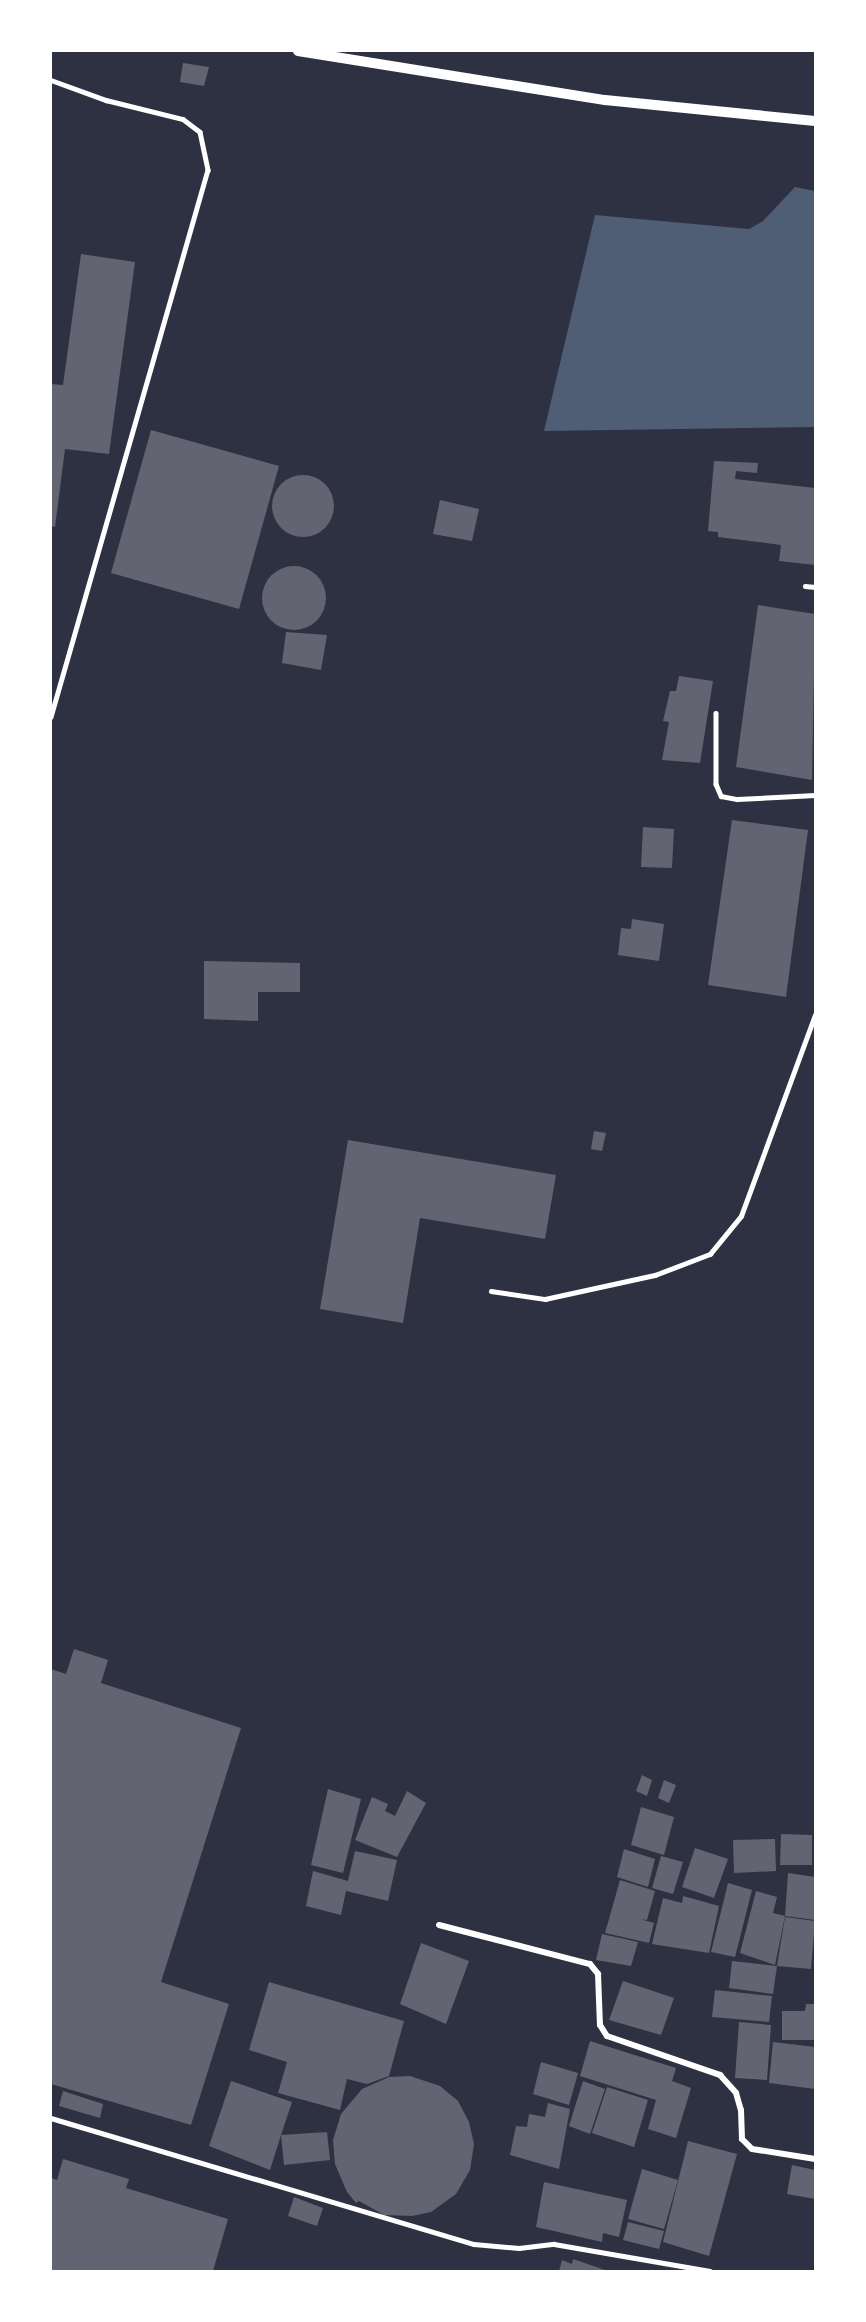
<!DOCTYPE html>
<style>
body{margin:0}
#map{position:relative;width:866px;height:2322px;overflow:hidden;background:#2d3142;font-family:Commissioner,sans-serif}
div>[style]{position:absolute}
.water>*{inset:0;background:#4f5d75}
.building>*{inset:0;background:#626471}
.round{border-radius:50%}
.service>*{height:4.5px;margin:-2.25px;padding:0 2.25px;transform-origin:2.25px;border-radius:2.25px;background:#fff}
.minor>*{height:6px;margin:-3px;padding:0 3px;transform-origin:3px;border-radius:3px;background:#fff}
.tertiary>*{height:10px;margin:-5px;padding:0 5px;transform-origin:5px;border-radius:5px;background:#fff}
span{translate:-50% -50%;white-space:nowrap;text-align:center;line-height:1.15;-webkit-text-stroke:6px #fff;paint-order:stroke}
.frame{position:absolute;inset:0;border:52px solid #fff;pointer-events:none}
</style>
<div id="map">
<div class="water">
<i style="clip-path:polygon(795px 187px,815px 191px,815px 427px,544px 431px,595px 215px,749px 229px,763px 221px)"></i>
</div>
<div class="building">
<i style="clip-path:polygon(183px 63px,209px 67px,204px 86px,180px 82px)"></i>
<i style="clip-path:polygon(81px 254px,135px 262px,109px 454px,65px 449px,55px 527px,51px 526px,51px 384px,63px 385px)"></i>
<i style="clip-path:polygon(151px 430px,279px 466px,239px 609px,111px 573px)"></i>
<i style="clip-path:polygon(714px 461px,758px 463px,757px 473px,736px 471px,735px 479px,815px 488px,815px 565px,779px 561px,781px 545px,718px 537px,718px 532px,708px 531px)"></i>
<i class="round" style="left:272px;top:475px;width:62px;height:62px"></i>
<i style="clip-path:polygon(440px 500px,479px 509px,472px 541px,433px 534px)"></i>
<i class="round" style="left:262px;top:566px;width:64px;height:64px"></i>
<i style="clip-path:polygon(758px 605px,815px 614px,812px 780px,736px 767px)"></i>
<i style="clip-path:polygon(286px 632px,327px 635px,321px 670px,282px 663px)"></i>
<i style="clip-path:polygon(679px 676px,713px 681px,700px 763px,662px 760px,669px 722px,663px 721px,670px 691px,676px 691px)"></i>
<i style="clip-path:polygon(732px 820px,808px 830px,786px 997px,708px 985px)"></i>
<i style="clip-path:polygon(643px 827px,674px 829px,672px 868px,641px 867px)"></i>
<i style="clip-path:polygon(632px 919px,664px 924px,659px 961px,618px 955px,621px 928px,631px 929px)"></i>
<i style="clip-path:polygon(204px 961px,300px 963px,300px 992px,258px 992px,258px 1021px,204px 1019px)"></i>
<i style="clip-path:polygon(594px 1131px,606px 1133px,602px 1151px,591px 1149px)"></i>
<i style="clip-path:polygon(348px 1140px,556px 1175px,545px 1239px,420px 1218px,403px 1323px,320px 1309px)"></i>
<i style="clip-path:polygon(74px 1649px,108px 1660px,101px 1683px,241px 1728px,161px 1982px,229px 2004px,191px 2125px,51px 2084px,51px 1669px,66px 1674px)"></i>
<i style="clip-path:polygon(642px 1775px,652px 1780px,647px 1796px,636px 1791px)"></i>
<i style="clip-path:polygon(664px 1780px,676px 1785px,669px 1803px,658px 1798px)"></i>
<i style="clip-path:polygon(328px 1789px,361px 1799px,343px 1873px,311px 1865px)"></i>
<i style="clip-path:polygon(407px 1791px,426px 1803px,397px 1857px,355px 1840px,372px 1797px,388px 1804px,385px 1811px,395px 1816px)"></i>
<i style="clip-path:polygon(641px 1807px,674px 1817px,664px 1855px,631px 1845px)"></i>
<i style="clip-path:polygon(781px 1834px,812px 1835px,812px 1865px,780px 1865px)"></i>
<i style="clip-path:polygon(775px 1839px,776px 1871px,734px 1873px,733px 1840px)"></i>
<i style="clip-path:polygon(695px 1848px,728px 1859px,714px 1898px,682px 1887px)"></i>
<i style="clip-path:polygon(624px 1849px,655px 1859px,648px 1887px,617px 1877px)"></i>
<i style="clip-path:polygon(355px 1851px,397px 1860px,388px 1901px,346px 1891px,341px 1915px,306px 1906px,313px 1871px,348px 1881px)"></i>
<i style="clip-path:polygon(661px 1856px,683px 1862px,673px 1894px,652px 1888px)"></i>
<i style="clip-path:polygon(788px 1873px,815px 1877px,815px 1920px,785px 1916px)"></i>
<i style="clip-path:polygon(620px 1880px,655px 1891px,647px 1920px,640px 1919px,654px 1923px,649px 1943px,605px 1933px)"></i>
<i style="clip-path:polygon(728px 1883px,752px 1890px,735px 1957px,711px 1952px)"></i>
<i style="clip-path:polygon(756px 1891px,777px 1897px,773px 1913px,785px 1916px,775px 1965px,740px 1953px)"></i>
<i style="clip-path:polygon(683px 1896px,719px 1906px,709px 1953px,652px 1944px,663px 1898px,682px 1903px)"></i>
<i style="clip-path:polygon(785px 1917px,815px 1921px,811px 1969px,777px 1966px,773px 1994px,729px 1988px,732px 1961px,777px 1966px)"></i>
<i style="clip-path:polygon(602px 1934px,638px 1942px,631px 1966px,596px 1960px)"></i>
<i style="clip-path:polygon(421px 1943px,469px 1961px,446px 2024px,400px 2004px)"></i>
<i style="clip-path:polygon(623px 1981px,674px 1998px,661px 2035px,609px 2020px)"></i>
<i style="clip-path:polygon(269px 1982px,404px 2021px,389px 2076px,367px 2084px,347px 2079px,340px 2110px,278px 2093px,287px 2062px,249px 2050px)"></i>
<i style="clip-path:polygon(715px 1990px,772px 1996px,769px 2022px,712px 2017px)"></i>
<i style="clip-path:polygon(806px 2004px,815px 2004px,815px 2040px,782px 2040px,782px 2011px,805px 2011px)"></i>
<i style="clip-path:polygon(739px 2022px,771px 2025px,767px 2080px,735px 2078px)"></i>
<i style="clip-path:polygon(590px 2041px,676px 2068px,672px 2081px,691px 2088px,676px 2138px,648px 2129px,656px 2100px,580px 2076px)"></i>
<i style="clip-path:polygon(773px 2042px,815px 2047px,815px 2089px,769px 2083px)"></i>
<i style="clip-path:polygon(541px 2062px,578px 2073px,569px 2105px,533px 2094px)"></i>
<i style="clip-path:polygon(410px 2076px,440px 2086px,458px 2101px,469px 2122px,474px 2144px,470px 2170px,456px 2194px,431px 2212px,412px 2216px,384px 2215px,359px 2201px,356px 2203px,347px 2192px,335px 2164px,333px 2140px,341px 2114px,362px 2089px,389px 2077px)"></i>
<i style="clip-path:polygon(231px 2081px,292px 2102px,281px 2135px,327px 2132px,330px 2160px,284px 2165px,281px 2135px,270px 2170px,209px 2146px)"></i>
<i style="clip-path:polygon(583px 2081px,605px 2089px,590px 2134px,569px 2126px)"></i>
<i style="clip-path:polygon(607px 2087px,648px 2100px,634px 2147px,592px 2133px)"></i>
<i style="clip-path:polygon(63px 2091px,103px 2104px,100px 2118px,59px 2106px)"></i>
<i style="clip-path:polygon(548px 2103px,570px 2109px,559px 2169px,510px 2155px,516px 2126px,527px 2127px,529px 2114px,545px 2117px)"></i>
<i style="clip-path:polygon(688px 2141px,737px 2154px,709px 2256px,663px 2242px)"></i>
<i style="clip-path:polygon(63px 2159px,129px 2179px,126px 2188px,228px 2219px,213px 2271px,51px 2271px,51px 2178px,57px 2180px)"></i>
<i style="clip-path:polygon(792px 2165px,815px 2170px,815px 2199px,787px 2194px)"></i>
<i style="clip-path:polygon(642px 2169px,678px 2180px,664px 2229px,628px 2219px)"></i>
<i style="clip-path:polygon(544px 2182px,627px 2200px,619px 2237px,603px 2233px,602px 2242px,536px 2227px)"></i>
<i style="clip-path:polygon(294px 2197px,323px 2208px,317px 2226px,288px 2216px)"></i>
<i style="clip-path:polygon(628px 2222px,664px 2231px,659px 2249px,623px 2240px)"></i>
<i style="clip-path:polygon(573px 2259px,608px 2271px,559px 2271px,562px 2260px,572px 2264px)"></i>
</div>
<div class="service">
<i style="left:51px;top:80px;width:59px;rotate:20deg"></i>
<i style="left:106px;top:100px;width:79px;rotate:13.9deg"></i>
<i style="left:183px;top:119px;width:21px;rotate:37deg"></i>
<i style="left:200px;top:132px;width:39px;rotate:78deg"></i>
<i style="left:208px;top:170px;width:569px;rotate:106.01deg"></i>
<i style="left:805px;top:586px;width:10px;rotate:6deg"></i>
<i style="left:716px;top:713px;width:71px;rotate:90deg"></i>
<i style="left:716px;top:784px;width:13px;rotate:67deg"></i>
<i style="left:721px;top:796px;width:16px;rotate:11deg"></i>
<i style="left:737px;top:799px;width:78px;rotate:-2.9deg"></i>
<i style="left:491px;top:1291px;width:55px;rotate:8.4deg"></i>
<i style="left:545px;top:1299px;width:113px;rotate:-12.3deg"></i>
<i style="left:655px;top:1275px;width:59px;rotate:-20.9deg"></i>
<i style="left:710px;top:1254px;width:49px;rotate:-50.8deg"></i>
<i style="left:741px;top:1216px;width:214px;rotate:-69.8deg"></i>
<i style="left:51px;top:2118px;width:441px;rotate:16.6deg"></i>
<i style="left:474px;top:2244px;width:45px;rotate:5.1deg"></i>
<i style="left:519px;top:2248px;width:35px;rotate:-7deg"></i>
<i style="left:554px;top:2244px;width:158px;rotate:9.8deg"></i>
</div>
<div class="minor">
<i style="left:439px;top:1925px;width:156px;rotate:14.5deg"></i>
<i style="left:590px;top:1964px;width:13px;rotate:51deg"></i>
<i style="left:598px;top:1974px;width:51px;rotate:87.8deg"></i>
<i style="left:600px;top:2025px;width:13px;rotate:58deg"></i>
<i style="left:607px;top:2036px;width:120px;rotate:19deg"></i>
<i style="left:720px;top:2075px;width:24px;rotate:48deg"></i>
<i style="left:736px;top:2093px;width:18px;rotate:74deg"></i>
<i style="left:741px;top:2110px;width:29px;rotate:88deg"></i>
<i style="left:742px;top:2139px;width:14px;rotate:45deg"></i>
<i style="left:752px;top:2149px;width:64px;rotate:9deg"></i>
</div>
<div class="tertiary">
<i style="left:298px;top:51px;width:311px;rotate:9.1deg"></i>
<i style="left:605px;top:100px;width:211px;rotate:5.7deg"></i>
</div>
<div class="frame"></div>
</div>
